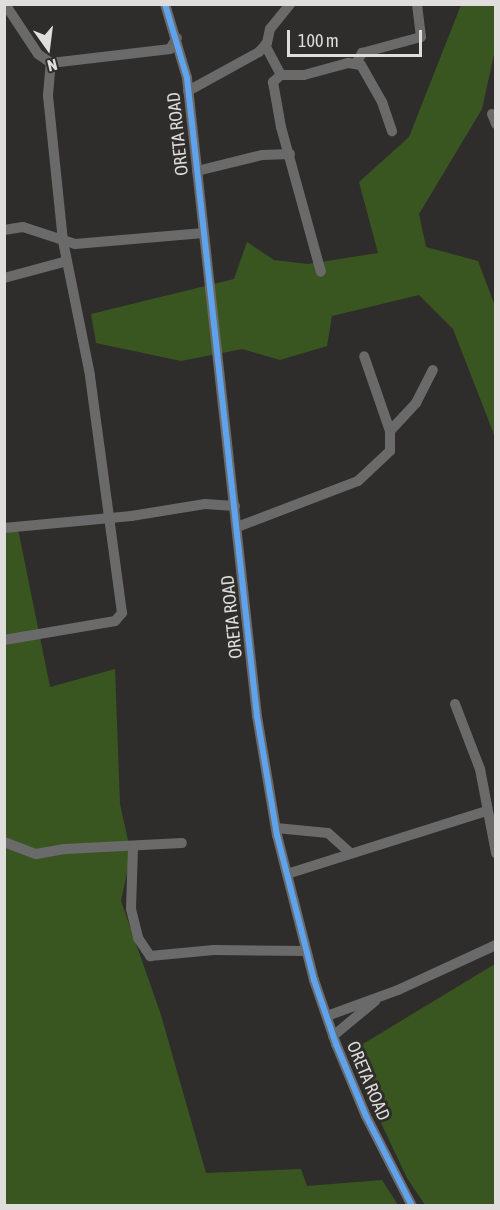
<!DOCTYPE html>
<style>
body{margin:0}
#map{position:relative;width:500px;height:1210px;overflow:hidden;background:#2e2d2c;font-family:"Asap Condensed",sans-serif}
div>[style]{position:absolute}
.green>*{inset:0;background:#3a5620}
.minor>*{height:10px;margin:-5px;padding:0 5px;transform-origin:5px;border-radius:5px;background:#6a6a6a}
.cycleway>*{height:6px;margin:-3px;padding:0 3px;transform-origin:3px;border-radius:3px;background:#60a3ed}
span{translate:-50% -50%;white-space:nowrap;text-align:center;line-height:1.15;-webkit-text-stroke:6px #2f2e2b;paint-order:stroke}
.street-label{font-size:18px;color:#dfdedc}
.frame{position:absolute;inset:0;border:6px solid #dfdedc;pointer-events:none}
.north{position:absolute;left:18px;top:18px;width:60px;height:60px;-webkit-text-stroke:4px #2f2e2b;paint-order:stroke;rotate:166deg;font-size:16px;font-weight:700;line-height:24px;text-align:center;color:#dfdedc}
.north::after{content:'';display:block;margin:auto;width:21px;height:27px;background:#dfdedc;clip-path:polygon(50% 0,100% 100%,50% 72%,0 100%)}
.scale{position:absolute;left:287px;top:30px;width:135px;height:27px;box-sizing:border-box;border:3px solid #dfdedc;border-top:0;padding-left:8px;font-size:18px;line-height:21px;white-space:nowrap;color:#dfdedc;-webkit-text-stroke:4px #2f2e2b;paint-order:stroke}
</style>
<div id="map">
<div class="green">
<i style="clip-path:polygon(461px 5px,495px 5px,495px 50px,482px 109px,419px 214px,426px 247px,478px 261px,495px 306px,495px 437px,453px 329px,419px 295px,332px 316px,327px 346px,280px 360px,242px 349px,181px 361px,96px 343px,91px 314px,234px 279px,247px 242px,274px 260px,308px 264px,378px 253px,359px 182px,409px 137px)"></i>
<i style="clip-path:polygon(18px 529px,50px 687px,115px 669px,120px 804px,131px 854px,121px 901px,161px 1015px,206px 1173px,301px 1169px,307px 1186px,382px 1180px,398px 1205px,5px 1205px,4px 533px)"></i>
<i style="clip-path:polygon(495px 964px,495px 1205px,425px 1205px,407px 1178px,348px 1053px)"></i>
</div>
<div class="minor">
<i style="left:5px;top:4px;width:60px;rotate:56.6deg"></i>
<i style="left:38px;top:54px;width:16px;rotate:35deg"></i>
<i style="left:51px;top:63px;width:120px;rotate:-6.7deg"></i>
<i style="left:170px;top:49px;width:13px;rotate:-58deg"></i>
<i style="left:165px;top:4px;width:77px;rotate:73.4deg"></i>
<i style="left:187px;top:78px;width:642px;rotate:83.74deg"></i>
<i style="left:257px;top:716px;width:121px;rotate:80.5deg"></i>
<i style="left:277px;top:835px;width:150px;rotate:75.7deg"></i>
<i style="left:314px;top:980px;width:68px;rotate:71deg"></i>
<i style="left:336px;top:1044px;width:78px;rotate:67.4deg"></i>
<i style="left:366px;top:1116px;width:101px;rotate:62.9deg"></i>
<i style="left:265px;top:45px;width:34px;rotate:62deg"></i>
<i style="left:281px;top:75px;width:23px"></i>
<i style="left:304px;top:75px;width:46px;rotate:-15.3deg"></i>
<i style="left:348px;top:63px;width:13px;rotate:9deg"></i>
<i style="left:361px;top:65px;width:43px;rotate:60.4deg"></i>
<i style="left:382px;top:102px;width:31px;rotate:71deg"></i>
<i style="left:356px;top:63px;width:12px;rotate:-59deg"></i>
<i style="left:362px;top:53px;width:61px;rotate:-15.2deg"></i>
<i style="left:421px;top:37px;width:33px;rotate:-97deg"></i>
<i style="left:281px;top:75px;width:11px;rotate:139deg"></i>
<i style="left:273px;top:82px;width:46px;rotate:79.9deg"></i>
<i style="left:281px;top:127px;width:150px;rotate:74.6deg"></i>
<i style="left:188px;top:91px;width:81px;rotate:-28.8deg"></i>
<i style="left:259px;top:52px;width:12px;rotate:-48deg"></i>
<i style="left:267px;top:43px;width:14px;rotate:-78deg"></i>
<i style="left:270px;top:29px;width:32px;rotate:-51deg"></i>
<i style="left:492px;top:114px;width:11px;rotate:68deg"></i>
<i style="left:197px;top:171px;width:67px;rotate:-13.8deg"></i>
<i style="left:262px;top:155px;width:28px;rotate:-2deg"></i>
<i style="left:4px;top:230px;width:19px;rotate:-9deg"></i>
<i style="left:23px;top:227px;width:55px;rotate:18.1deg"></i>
<i style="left:75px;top:244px;width:129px;rotate:-4.9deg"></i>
<i style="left:4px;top:278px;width:65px;rotate:-15.1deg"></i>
<i style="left:390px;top:431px;width:38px;rotate:-47deg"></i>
<i style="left:416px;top:403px;width:37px;rotate:-63deg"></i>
<i style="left:237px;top:527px;width:129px;rotate:-20.8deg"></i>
<i style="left:358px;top:481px;width:44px;rotate:-43.2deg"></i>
<i style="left:390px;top:451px;width:20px;rotate:-90deg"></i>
<i style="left:390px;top:431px;width:79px;rotate:-109.1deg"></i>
<i style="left:4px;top:528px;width:128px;rotate:-5.4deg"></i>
<i style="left:131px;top:516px;width:75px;rotate:-9.2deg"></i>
<i style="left:205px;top:504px;width:30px;rotate:4deg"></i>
<i style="left:4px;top:640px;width:113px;rotate:-9.7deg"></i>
<i style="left:115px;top:621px;width:11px;rotate:-49deg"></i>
<i style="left:122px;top:613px;width:240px;rotate:-97.7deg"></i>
<i style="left:90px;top:375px;width:137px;rotate:-101.4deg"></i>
<i style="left:63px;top:241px;width:147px;rotate:-95.9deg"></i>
<i style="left:48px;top:95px;width:32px;rotate:-85deg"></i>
<i style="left:455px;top:704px;width:70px;rotate:69deg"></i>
<i style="left:480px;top:769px;width:86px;rotate:79.2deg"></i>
<i style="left:276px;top:828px;width:52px;rotate:5.5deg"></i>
<i style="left:328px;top:833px;width:28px;rotate:42deg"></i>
<i style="left:4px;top:842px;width:34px;rotate:21deg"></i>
<i style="left:36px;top:854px;width:29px;rotate:-10deg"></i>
<i style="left:65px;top:849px;width:117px;rotate:-2.9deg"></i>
<i style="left:133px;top:848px;width:61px;rotate:91.9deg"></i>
<i style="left:131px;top:909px;width:30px;rotate:76deg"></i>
<i style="left:138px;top:938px;width:22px;rotate:56deg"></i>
<i style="left:150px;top:956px;width:64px;rotate:-5.4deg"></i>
<i style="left:214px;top:950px;width:92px;rotate:0.6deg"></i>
<i style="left:287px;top:874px;width:210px;rotate:-17.5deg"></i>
<i style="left:327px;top:1016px;width:76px;rotate:-20.1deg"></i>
<i style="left:398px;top:990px;width:108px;rotate:-24.7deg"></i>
<i style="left:333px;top:1036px;width:55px;rotate:-39.8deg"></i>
</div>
<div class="cycleway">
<i style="left:165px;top:4px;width:77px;rotate:73.4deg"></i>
<i style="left:187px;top:78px;width:642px;rotate:83.74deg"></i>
<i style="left:257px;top:716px;width:121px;rotate:80.5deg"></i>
<i style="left:277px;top:835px;width:150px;rotate:75.7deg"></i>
<i style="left:314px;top:980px;width:68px;rotate:71deg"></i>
<i style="left:336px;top:1044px;width:78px;rotate:67.4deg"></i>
<i style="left:366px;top:1116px;width:101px;rotate:62.9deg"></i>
</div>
<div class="street-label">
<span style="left:178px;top:134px;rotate:-96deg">ORETA ROAD</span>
<span style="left:232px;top:617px;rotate:-96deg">ORETA ROAD</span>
<span style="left:368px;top:1081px;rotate:67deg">ORETA ROAD</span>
</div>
<div class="frame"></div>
<div class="north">N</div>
<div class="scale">100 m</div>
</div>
